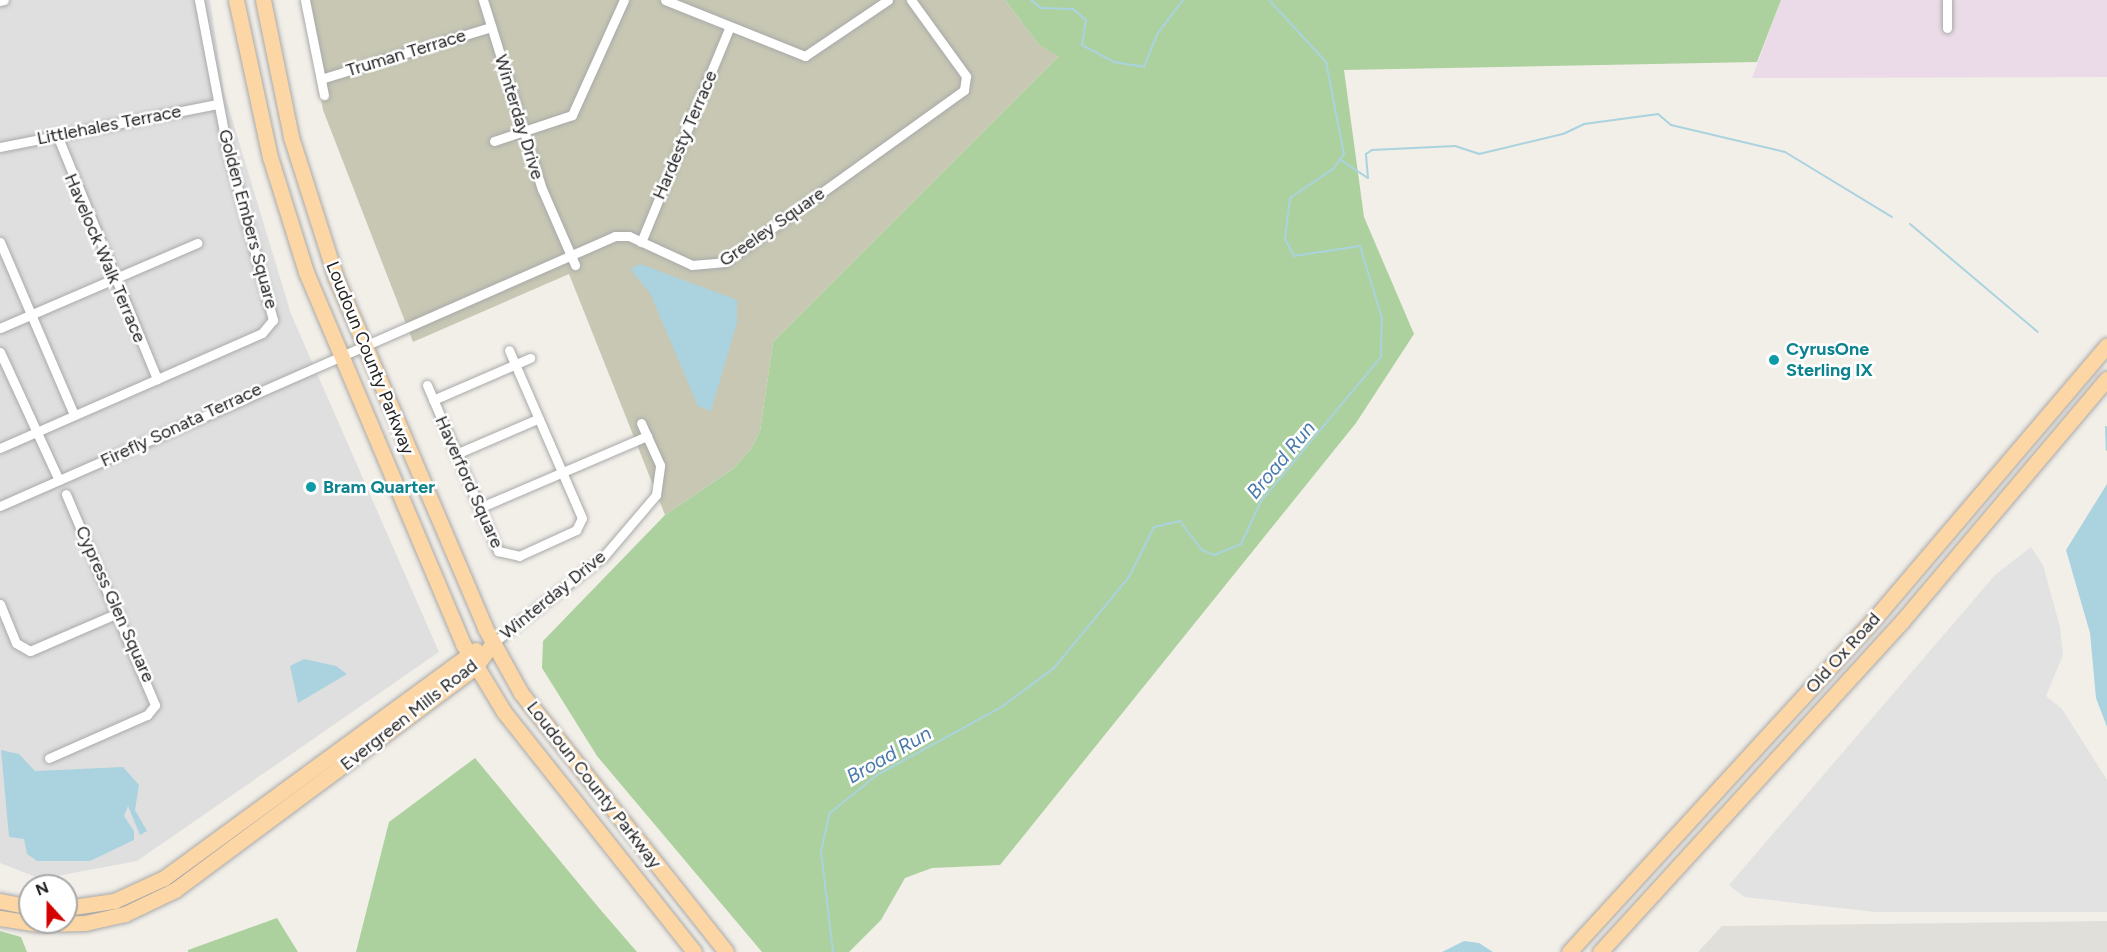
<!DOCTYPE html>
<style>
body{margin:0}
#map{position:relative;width:2107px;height:952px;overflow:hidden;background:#f2efe9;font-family:Figtree,sans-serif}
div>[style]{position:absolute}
.residential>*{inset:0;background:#e0dfdf}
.industrial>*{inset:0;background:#ebdbe8}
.airport>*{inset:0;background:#e1dfda}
.construction>*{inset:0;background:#c7c7b4}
.forest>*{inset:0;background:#add19e}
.parking>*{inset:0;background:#e2e2e2}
.water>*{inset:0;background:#aad3df}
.stream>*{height:2px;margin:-1px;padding:0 1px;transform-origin:1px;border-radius:1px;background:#aad3df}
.roads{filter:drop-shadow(0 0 2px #a9a9a9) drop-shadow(0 0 2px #a9a9a9)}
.minor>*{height:9px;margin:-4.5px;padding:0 4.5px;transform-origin:4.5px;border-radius:4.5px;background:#fff}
.primary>*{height:15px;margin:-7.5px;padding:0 7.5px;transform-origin:7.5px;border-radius:7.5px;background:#fcd6a4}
.dots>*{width:16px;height:16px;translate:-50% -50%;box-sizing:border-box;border:3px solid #fff;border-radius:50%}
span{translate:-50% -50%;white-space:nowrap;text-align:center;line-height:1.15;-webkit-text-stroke:5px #fff;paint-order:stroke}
.street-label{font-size:18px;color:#222}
.culture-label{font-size:18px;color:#0d838f;font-weight:700}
.left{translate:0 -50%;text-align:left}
.water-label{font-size:20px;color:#4a7aab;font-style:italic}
.north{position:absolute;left:18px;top:874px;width:60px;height:60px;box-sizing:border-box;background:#fff;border:2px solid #a7a7a7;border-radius:50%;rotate:339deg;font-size:16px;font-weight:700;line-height:24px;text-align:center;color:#222}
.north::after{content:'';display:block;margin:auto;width:21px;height:27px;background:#d40000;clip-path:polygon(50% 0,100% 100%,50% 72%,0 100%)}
</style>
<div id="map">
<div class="residential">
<i style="clip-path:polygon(0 0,210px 0,224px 92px,291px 314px,439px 652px,137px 861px,41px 879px,0 863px)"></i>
</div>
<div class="industrial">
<i style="clip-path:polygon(1781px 0,2107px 0,2107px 77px,1752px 78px)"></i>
</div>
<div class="airport">
<i style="clip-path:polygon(2107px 921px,2107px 952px,1698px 952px,1722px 926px)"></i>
</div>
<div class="construction">
<i style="clip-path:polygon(303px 0,1005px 0,1039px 45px,1060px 55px,773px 342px,760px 431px,751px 449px,734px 468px,665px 515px,569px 274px,413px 342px,323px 110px)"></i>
</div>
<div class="forest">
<i style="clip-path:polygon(1005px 0,1781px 0,1757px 62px,1344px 70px,1364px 217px,1414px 334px,1356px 423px,1000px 865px,932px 868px,905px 878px,881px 920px,849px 952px,762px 952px,597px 756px,542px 668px,543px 641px,665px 515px,734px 468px,751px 449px,760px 431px,773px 342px,1059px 56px,1039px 45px)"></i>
<i style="clip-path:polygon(475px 758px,599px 908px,637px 952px,356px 952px,389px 822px)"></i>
<i style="clip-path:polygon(277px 918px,298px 952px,188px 952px,188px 950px)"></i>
<i style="clip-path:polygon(0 931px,21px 937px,27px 952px,0 952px)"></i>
</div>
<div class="parking">
<i style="clip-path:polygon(2031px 547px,2043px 565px,2060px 627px,2063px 655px,2046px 696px,2062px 709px,2107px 780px,2107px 912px,1875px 912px,1744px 897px,1729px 885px,1995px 575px)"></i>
</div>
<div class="water">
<i style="clip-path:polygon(640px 264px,737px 300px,737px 322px,711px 411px,698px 406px,650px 293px,630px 269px)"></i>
<i style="clip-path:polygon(2107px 484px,2107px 727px,2096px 698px,2090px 633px,2066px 550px)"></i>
<i style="clip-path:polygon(304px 659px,336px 666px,347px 674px,298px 703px,290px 666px)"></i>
<i style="clip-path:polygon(1px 750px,19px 754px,35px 771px,123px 767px,139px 785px,135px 810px,147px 831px,140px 835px,128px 806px,124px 816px,134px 831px,134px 840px,90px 861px,37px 861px,27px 854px,24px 839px,9px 837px)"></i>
<i style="clip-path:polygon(1464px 941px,1479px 943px,1493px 952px,1442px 952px)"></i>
</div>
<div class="stream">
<i style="left:1031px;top:0;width:13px;rotate:39deg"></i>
<i style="left:1041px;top:8px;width:32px;rotate:2deg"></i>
<i style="left:1073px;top:9px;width:17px;rotate:40deg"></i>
<i style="left:1086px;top:20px;width:25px;rotate:99deg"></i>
<i style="left:1082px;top:45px;width:36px;rotate:28deg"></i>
<i style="left:1114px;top:62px;width:30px;rotate:9deg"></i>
<i style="left:1144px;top:67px;width:37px;rotate:-68deg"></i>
<i style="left:1158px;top:33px;width:41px;rotate:-52.9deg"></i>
<i style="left:1341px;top:160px;width:32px;rotate:34deg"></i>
<i style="left:1368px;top:178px;width:24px;rotate:-95deg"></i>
<i style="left:1366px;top:154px;width:7px;rotate:-34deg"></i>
<i style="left:1372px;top:150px;width:83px;rotate:-2.8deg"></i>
<i style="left:1455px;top:146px;width:25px;rotate:18deg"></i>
<i style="left:1479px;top:154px;width:86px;rotate:-13.4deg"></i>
<i style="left:1563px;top:134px;width:23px;rotate:-25deg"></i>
<i style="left:1584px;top:124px;width:75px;rotate:-7.7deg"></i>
<i style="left:1658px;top:114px;width:17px;rotate:40deg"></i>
<i style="left:1671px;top:125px;width:117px;rotate:13.3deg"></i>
<i style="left:1785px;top:152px;width:125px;rotate:31.3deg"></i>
<i style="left:1910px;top:224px;width:167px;rotate:40.2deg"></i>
<i style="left:2106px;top:427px;width:23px;rotate:88deg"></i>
<i style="left:833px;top:952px;width:102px;rotate:-96.8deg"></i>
<i style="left:821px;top:851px;width:39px;rotate:-77deg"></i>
<i style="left:830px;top:813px;width:60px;rotate:-39deg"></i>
<i style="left:877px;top:775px;width:140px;rotate:-28.6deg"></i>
<i style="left:1000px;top:708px;width:67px;rotate:-36.5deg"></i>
<i style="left:1054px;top:668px;width:118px;rotate:-50.5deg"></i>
<i style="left:1129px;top:577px;width:56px;rotate:-63.4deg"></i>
<i style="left:1154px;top:527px;width:27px;rotate:-13deg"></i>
<i style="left:1180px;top:521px;width:36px;rotate:53deg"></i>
<i style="left:1202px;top:550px;width:13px;rotate:23deg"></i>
<i style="left:1214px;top:555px;width:29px;rotate:-22deg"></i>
<i style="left:1241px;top:544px;width:47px;rotate:-65.1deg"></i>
<i style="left:1261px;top:501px;width:187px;rotate:-50.2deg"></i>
<i style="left:1381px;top:357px;width:39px;rotate:-89deg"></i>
<i style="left:1382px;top:318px;width:75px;rotate:-107deg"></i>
<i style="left:1360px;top:246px;width:67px;rotate:171.4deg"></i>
<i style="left:1294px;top:256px;width:19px;rotate:-118deg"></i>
<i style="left:1285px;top:239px;width:41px;rotate:-83deg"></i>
<i style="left:1290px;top:198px;width:52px;rotate:-34deg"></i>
<i style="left:1333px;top:169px;width:19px;rotate:-54deg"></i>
<i style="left:1344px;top:154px;width:94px;rotate:-101.1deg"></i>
<i style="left:1326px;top:62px;width:84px;rotate:-132.6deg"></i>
</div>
<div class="roads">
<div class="minor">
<i style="left:305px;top:0;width:97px;rotate:78.7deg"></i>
<i style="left:483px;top:0;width:198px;rotate:72.7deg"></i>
<i style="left:542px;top:189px;width:83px;rotate:66.5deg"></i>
<i style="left:665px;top:0;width:151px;rotate:21.8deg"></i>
<i style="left:805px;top:56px;width:100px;rotate:-34deg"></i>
<i style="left:1947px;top:0;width:28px;rotate:90deg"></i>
<i style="left:0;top:1px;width:4px;rotate:-14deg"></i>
<i style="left:321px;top:79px;width:178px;rotate:-17deg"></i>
<i style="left:57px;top:135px;width:264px;rotate:67.7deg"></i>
<i style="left:494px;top:141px;width:82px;rotate:-18.4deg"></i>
<i style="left:572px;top:115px;width:126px;rotate:-65.7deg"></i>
<i style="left:0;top:147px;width:222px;rotate:-11.2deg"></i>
<i style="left:0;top:242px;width:188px;rotate:66.8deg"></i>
<i style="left:641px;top:242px;width:231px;rotate:-67.6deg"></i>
<i style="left:0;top:328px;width:215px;rotate:-23.3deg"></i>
<i style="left:0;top:352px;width:141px;rotate:65.3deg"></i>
<i style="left:427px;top:385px;width:181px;rotate:66.8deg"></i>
<i style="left:498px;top:551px;width:22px;rotate:13deg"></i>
<i style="left:519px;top:556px;width:63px;rotate:-24.5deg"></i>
<i style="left:576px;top:530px;width:13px;rotate:-63deg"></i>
<i style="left:582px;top:518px;width:183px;rotate:-113.5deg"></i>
<i style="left:433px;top:400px;width:106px;rotate:-23.4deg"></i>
<i style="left:0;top:448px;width:286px;rotate:-23.7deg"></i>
<i style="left:262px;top:333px;width:17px;rotate:-50deg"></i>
<i style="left:273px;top:320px;width:178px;rotate:-105deg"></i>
<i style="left:227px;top:148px;width:151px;rotate:-100.7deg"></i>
<i style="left:456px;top:454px;width:90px;rotate:-23.4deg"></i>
<i style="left:0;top:506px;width:672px;rotate:-23.7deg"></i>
<i style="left:615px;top:236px;width:14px"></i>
<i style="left:629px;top:236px;width:69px;rotate:24.7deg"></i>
<i style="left:692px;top:265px;width:33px;rotate:-5deg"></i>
<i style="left:725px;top:262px;width:294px;rotate:-35.7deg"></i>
<i style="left:964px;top:90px;width:14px;rotate:-82deg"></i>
<i style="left:966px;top:76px;width:94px;rotate:-125.9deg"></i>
<i style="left:479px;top:508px;width:183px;rotate:-23.2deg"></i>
<i style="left:0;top:604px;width:42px;rotate:67.7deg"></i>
<i style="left:16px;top:643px;width:16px;rotate:30deg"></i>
<i style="left:30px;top:651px;width:96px;rotate:-23.4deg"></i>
<i style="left:493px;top:643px;width:141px;rotate:-38.1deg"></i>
<i style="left:604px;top:556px;width:80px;rotate:-49.6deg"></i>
<i style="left:656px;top:495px;width:30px;rotate:-82deg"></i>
<i style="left:660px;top:465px;width:46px;rotate:-114.3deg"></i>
<i style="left:49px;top:758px;width:107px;rotate:-23.7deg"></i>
<i style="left:147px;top:715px;width:13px;rotate:-51deg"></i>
<i style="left:155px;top:705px;width:229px;rotate:-112.9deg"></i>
</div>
<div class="primary">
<i style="left:236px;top:0;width:161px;rotate:77.8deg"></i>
<i style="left:270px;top:157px;width:121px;rotate:72.6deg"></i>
<i style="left:306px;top:272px;width:404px;rotate:67.1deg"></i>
<i style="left:463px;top:644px;width:79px;rotate:58.9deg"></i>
<i style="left:504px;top:712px;width:306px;rotate:51.6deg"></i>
<i style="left:263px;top:0;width:140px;rotate:78.4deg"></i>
<i style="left:291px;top:137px;width:148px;rotate:72.3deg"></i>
<i style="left:336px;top:278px;width:380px;rotate:66.9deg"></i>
<i style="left:485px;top:628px;width:74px;rotate:61deg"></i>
<i style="left:521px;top:693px;width:330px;rotate:51.6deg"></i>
<i style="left:0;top:901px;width:31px;rotate:11deg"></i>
<i style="left:66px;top:908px;width:49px;rotate:-8.3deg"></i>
<i style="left:114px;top:901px;width:55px;rotate:-24.7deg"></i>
<i style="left:164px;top:878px;width:386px;rotate:-36.2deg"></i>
<i style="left:0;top:918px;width:38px;rotate:9deg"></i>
<i style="left:38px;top:924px;width:47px;rotate:-1.2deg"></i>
<i style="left:85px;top:923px;width:41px;rotate:-12.7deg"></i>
<i style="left:125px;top:914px;width:55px;rotate:-25.6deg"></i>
<i style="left:175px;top:890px;width:374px;rotate:-36.6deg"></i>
<i style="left:475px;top:667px;width:30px;rotate:-53deg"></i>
<i style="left:1569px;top:952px;width:453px;rotate:-47.5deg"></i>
<i style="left:1875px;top:618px;width:358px;rotate:-49.6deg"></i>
<i style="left:1600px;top:952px;width:449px;rotate:-47.6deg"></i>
<i style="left:1903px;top:620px;width:316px;rotate:-49.8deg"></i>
</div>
</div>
<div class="dots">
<i style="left:1774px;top:360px;background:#0f9aa8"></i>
<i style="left:311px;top:487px;background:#0f9aa8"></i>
</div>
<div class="street-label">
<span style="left:406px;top:53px;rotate:-17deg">Truman Terrace</span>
<span style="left:519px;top:117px;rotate:73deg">Winterday Drive</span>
<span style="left:109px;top:125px;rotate:-11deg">Littlehales Terrace</span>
<span style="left:685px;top:135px;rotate:-67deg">Hardesty Terrace</span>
<span style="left:248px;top:219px;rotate:75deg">Golden Embers Square</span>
<span style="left:772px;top:227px;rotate:-35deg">Greeley Square</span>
<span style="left:105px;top:258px;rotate:67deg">Havelock Walk Terrace</span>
<span style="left:370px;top:358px;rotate:68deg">Loudoun County Parkway</span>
<span style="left:181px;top:425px;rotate:-25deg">Firefly Sonata Terrace</span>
<span style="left:469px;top:482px;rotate:66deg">Haverford Square</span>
<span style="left:553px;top:595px;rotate:-39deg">Winterday Drive</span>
<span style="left:115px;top:604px;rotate:66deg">Cypress Glen Square</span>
<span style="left:1843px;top:653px;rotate:-48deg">Old Ox Road</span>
<span style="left:409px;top:715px;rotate:-38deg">Evergreen Mills Road</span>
<span style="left:594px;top:785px;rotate:52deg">Loudoun County Parkway</span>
</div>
<div class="culture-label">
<span class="left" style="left:1786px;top:360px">CyrusOne<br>Sterling IX</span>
<span class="left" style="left:323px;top:487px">Bram Quarter</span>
</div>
<div class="water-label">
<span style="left:1281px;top:460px;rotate:-50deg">Broad Run</span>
<span style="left:889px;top:755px;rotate:-30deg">Broad Run</span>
</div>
<div class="north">N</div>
</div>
